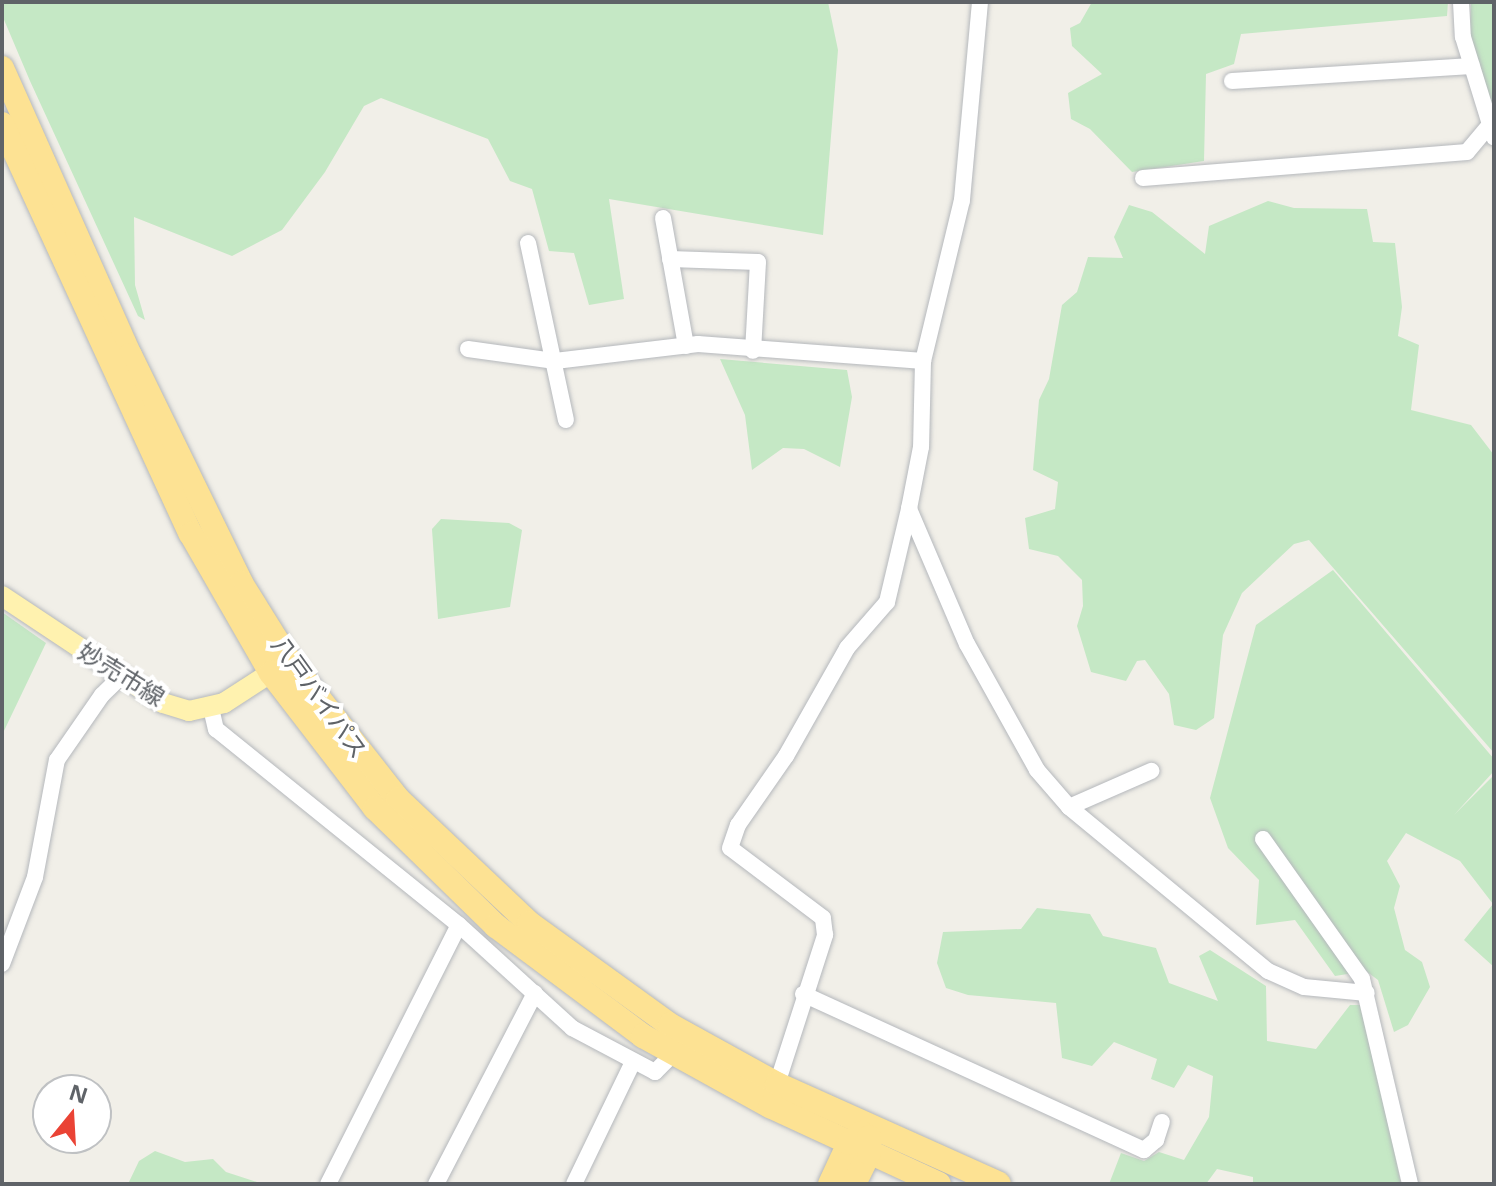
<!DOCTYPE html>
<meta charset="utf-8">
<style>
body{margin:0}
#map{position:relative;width:1496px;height:1186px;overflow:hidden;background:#f1efe8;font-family:"Open Sans","Noto Sans JP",sans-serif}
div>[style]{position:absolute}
.green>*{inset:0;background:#c5e8c5}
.roads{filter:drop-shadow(0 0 2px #b5b8bc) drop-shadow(0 0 2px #b5b8bc)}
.minor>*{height:16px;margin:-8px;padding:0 8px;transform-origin:8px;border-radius:8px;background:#fff}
.major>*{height:20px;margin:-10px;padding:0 10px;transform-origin:10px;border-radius:10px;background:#fff2af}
.highway>*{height:24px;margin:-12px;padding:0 12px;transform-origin:12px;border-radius:12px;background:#fde293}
span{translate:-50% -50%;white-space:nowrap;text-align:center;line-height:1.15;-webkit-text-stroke:8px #fff;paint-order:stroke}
.street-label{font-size:24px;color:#5f6368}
.frame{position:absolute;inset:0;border:4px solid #5f6368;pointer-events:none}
.north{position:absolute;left:32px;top:1074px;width:80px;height:80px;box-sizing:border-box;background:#fff;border:2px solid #bfc1c3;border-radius:50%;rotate:18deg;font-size:22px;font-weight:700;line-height:32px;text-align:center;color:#5f6368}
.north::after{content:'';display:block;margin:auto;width:28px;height:36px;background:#ea4335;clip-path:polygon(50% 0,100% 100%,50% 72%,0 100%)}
</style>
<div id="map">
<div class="green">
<i style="clip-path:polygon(2px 2px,828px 2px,838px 50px,823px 235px,609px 199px,624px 299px,589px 305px,574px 253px,549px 251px,532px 189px,510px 181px,488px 139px,381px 98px,364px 106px,325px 172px,282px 230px,232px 256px,134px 217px,135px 285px,145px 320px,138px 316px,30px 81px,2px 15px)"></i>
<i style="clip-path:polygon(1092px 2px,1448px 2px,1447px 16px,1241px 34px,1234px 64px,1206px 74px,1204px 161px,1132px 172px,1090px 129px,1071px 119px,1068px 93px,1102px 74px,1072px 46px,1070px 28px,1080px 23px)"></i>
<i style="clip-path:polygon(1471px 2px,1494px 2px,1494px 117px,1470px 36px)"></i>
<i style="clip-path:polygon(1268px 201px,1294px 208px,1367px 209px,1373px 242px,1395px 243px,1402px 307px,1398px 336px,1419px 345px,1411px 410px,1471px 425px,1494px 455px,1494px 753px,1309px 540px,1294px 544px,1242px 593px,1223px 635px,1214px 718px,1196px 730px,1174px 725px,1169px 694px,1145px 660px,1137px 661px,1126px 681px,1091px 672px,1077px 626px,1083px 606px,1082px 580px,1058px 556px,1029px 549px,1025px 518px,1055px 509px,1058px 482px,1033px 470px,1039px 400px,1049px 379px,1062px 305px,1077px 292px,1088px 257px,1123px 258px,1114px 237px,1129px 205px,1152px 212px,1205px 254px,1209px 226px)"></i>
<i style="clip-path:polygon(720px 359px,847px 370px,852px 397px,840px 467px,804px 449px,783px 448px,752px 470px,745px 415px)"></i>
<i style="clip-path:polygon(441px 519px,509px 523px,522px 530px,510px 607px,438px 619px,432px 529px)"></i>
<i style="clip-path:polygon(1333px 570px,1494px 759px,1494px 771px,1454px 815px,1494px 775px,1494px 967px,1464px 940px,1493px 904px,1460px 861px,1406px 833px,1387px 861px,1400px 886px,1394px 908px,1405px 950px,1422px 962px,1430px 987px,1408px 1025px,1394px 1032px,1378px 980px,1366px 971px,1335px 976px,1295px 920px,1256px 925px,1259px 880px,1228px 848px,1210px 798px,1256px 625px)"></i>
<i style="clip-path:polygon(2px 612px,46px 643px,2px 735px)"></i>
<i style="clip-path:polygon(1037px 908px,1090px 914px,1103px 936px,1156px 948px,1169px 983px,1218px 1001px,1199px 956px,1210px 950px,1266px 986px,1267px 1041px,1316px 1049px,1350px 1005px,1365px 1005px,1401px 1184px,1253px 1184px,1253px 1177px,1217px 1169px,1206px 1184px,1109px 1184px,1121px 1153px,1144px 1161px,1159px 1152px,1184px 1160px,1209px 1117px,1213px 1076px,1188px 1065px,1174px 1088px,1151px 1079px,1157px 1059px,1114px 1042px,1092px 1066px,1062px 1058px,1056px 1003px,968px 995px,946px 988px,937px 963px,943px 932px,1021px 929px)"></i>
<i style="clip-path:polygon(155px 1151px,185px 1162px,213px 1159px,226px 1172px,257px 1182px,128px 1184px,139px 1161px)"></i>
</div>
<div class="roads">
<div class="minor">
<i style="left:980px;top:2px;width:199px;rotate:95.2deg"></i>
<i style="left:962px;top:200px;width:166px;rotate:103.6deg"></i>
<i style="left:923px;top:361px;width:86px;rotate:91.3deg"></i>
<i style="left:921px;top:447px;width:63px;rotate:101deg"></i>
<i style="left:909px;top:509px;width:147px;rotate:66.8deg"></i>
<i style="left:967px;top:644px;width:144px;rotate:60.9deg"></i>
<i style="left:1037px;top:770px;width:49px;rotate:49.1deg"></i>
<i style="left:1069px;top:807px;width:258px;rotate:39.5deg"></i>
<i style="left:1268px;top:971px;width:39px;rotate:24deg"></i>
<i style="left:1304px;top:987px;width:63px;rotate:5.4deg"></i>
<i style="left:1461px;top:2px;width:35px;rotate:87deg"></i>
<i style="left:1463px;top:37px;width:105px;rotate:72.8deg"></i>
<i style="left:1232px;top:81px;width:240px;rotate:-3.6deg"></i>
<i style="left:1143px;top:178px;width:325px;rotate:-4.6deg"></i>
<i style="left:1467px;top:152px;width:34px;rotate:-50deg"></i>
<i style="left:663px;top:218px;width:130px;rotate:79.8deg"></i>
<i style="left:528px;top:243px;width:181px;rotate:77.9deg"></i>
<i style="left:670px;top:259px;width:88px;rotate:2deg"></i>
<i style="left:758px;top:262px;width:89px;rotate:93.2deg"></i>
<i style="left:468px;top:349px;width:88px;rotate:7.9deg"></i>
<i style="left:555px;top:361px;width:144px;rotate:-6.8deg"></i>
<i style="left:698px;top:344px;width:226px;rotate:4.3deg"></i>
<i style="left:211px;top:708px;width:22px;rotate:77deg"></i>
<i style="left:216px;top:729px;width:312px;rotate:38.9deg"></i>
<i style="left:459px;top:925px;width:153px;rotate:42.3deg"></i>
<i style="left:572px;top:1028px;width:94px;rotate:27.9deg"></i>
<i style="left:655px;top:1072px;width:25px;rotate:-45deg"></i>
<i style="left:1069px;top:807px;width:90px;rotate:-23.7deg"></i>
<i style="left:1263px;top:839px;width:171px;rotate:54.7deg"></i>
<i style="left:1362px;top:979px;width:211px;rotate:76.8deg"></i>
<i style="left:2px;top:964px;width:93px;rotate:-69.2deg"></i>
<i style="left:35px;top:877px;width:119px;rotate:-79.4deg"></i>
<i style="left:57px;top:760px;width:79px;rotate:-55.3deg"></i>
<i style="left:102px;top:695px;width:29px;rotate:-44deg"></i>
<i style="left:803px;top:994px;width:375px;rotate:24.6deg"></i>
<i style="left:1144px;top:1150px;width:16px;rotate:-40deg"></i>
<i style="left:1156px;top:1140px;width:19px;rotate:-72deg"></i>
<i style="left:777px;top:1084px;width:157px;rotate:-72.1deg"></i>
<i style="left:825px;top:935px;width:17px;rotate:-97deg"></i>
<i style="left:823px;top:918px;width:116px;rotate:-143deg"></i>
<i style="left:730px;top:848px;width:24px;rotate:-71deg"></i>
<i style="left:738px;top:825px;width:84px;rotate:-55.2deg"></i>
<i style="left:786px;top:756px;width:124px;rotate:-60.5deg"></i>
<i style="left:847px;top:648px;width:61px;rotate:-49deg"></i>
<i style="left:887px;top:602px;width:96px;rotate:-76.7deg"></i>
<i style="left:328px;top:1184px;width:290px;rotate:-63.2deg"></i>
<i style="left:436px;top:1184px;width:215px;rotate:-62.6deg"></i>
<i style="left:574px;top:1184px;width:136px;rotate:-64.2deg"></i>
</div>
<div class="major">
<i style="left:2px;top:596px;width:193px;rotate:33.6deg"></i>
<i style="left:163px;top:703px;width:27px;rotate:17deg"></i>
<i style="left:189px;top:711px;width:36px;rotate:-13deg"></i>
<i style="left:224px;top:703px;width:72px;rotate:-33deg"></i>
</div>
<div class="highway">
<i style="left:2px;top:68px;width:314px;rotate:66deg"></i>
<i style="left:130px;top:355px;width:254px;rotate:64deg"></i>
<i style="left:241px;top:583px;width:91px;rotate:58.1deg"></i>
<i style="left:289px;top:660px;width:177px;rotate:51.9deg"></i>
<i style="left:398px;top:799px;width:180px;rotate:43.4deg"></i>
<i style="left:529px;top:923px;width:174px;rotate:35.9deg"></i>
<i style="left:670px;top:1025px;width:122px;rotate:28.9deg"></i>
<i style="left:777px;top:1084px;width:243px;rotate:24.2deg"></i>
<i style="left:2px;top:124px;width:451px;rotate:65.3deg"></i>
<i style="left:191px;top:534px;width:160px;rotate:60.1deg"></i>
<i style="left:271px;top:673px;width:170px;rotate:52.4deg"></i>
<i style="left:375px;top:808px;width:169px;rotate:44.3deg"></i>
<i style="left:496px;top:926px;width:184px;rotate:36.8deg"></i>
<i style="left:643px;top:1036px;width:145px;rotate:28.9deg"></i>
<i style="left:770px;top:1106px;width:186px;rotate:24.8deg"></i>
<i style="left:830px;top:1184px;width:45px;rotate:-65.1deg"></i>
<i style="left:849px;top:1143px;width:16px;rotate:-40deg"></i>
<i style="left:854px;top:1184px;width:34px;rotate:-64deg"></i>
<i style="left:869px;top:1153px;width:16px;rotate:-90deg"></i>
</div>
</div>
<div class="street-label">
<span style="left:122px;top:674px;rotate:32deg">妙売市線</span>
<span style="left:320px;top:697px;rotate:54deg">八戸バイパス</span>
</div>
<div class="frame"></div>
<div class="north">N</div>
</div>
